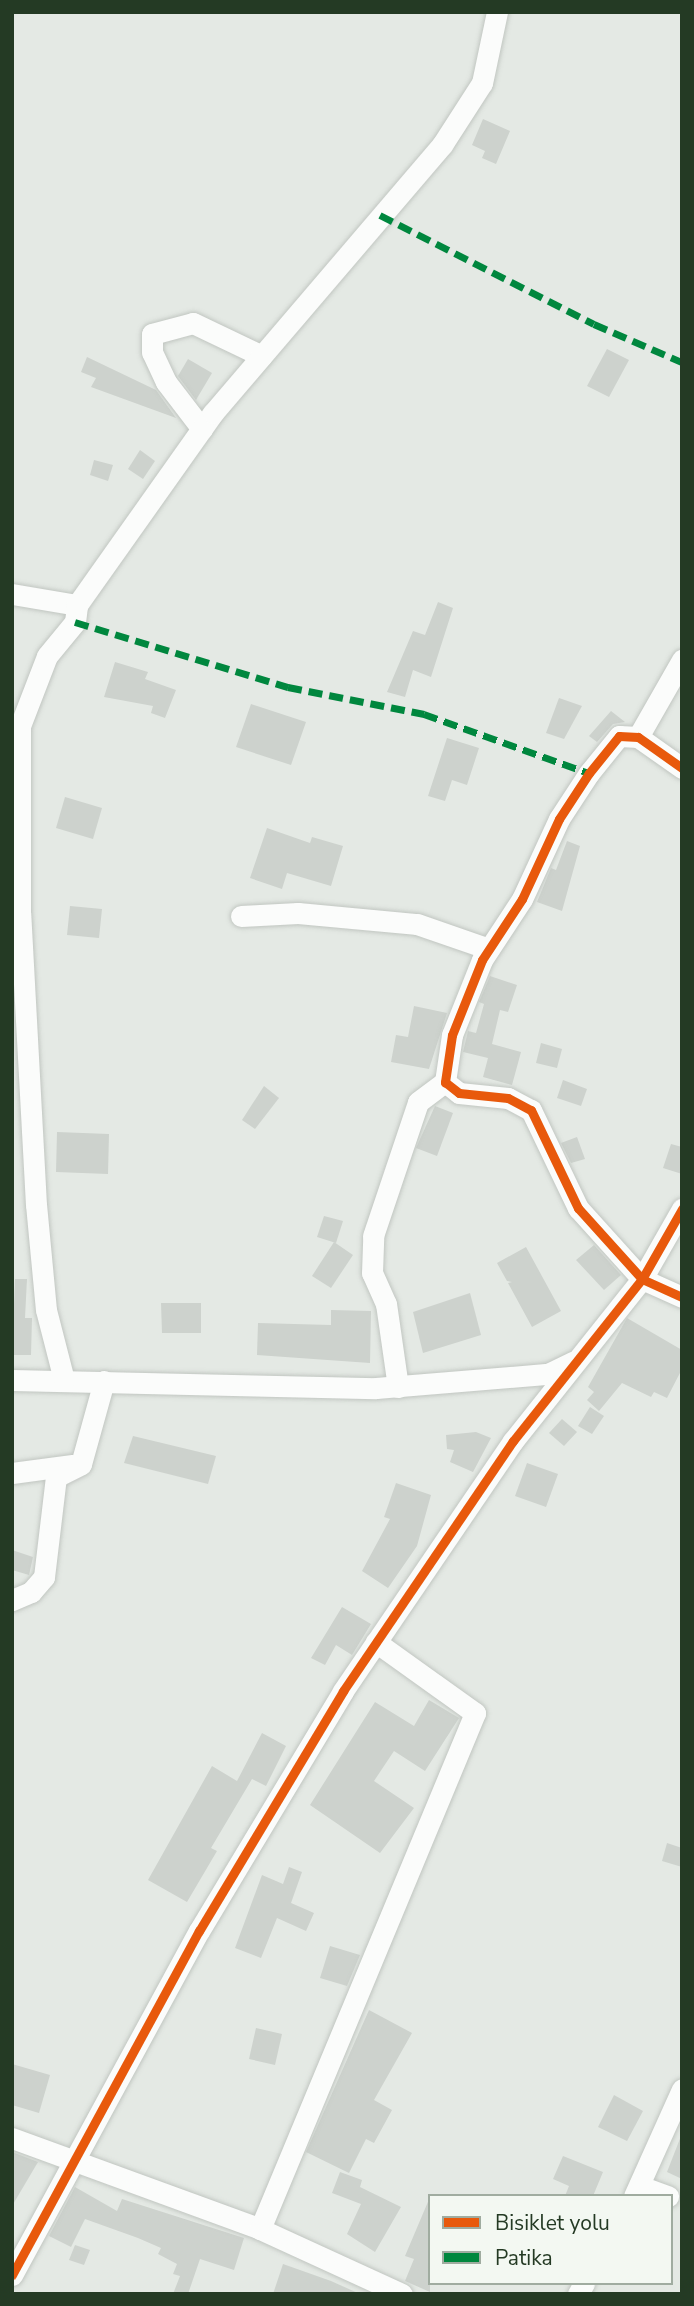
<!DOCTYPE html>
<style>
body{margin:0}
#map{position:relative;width:694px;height:2306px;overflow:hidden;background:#e4e9e4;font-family:"Nunito Sans",sans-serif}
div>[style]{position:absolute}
.building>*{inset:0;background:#cdd2cd}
.roads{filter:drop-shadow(0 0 2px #c1c6c1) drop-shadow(0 0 2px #c1c6c1)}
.minor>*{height:21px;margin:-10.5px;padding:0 10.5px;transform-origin:10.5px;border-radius:10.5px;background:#fbfcfb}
.quiet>*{height:7px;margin-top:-3.5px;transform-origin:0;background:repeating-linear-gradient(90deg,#00873e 0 14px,transparent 0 21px)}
.cycleway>*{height:9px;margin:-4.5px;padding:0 4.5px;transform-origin:4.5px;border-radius:4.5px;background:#e8590c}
span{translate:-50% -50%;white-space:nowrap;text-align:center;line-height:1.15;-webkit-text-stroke:6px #f3f8f2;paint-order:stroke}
.frame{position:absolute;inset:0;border:14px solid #243a24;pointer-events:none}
.legend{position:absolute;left:428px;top:2194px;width:245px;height:91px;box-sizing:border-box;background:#f3f8f2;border:2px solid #a0aca0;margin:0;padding:9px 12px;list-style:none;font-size:21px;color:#243a24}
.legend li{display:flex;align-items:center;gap:14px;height:35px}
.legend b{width:35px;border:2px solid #a0aca0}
</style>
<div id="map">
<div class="building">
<i style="clip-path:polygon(483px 119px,510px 131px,496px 164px,482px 158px,485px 151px,472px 145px)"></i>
<i style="clip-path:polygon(607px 349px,629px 360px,609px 397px,587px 386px)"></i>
<i style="clip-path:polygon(87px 357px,156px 390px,176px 418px,91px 387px,96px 378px,81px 372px)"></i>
<i style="clip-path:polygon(188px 359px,212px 373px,196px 400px,178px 376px)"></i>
<i style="clip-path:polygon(140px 450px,155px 461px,143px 479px,128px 469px)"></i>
<i style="clip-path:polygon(94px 460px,113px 465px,108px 481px,90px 475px)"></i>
<i style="clip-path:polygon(438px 602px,453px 608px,431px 677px,413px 670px,405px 697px,387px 692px,413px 631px,425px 635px)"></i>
<i style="clip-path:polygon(115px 662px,148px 672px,145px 679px,176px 690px,165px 718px,151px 713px,153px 706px,104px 697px)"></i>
<i style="clip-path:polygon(559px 698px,582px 706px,564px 739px,546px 733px)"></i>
<i style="clip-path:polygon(251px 704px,306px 722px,291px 765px,236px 747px)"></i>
<i style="clip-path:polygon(611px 711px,625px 722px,613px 724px,597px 742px,589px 736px)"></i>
<i style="clip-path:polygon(447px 738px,479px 748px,467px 785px,452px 780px,445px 801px,428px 796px)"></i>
<i style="clip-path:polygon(65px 797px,102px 808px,93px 839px,56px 828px)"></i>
<i style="clip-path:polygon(267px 828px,310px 843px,312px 837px,343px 846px,331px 886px,287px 873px,282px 889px,250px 878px)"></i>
<i style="clip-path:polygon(567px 841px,580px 846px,562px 911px,537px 902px,551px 868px,556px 870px)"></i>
<i style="clip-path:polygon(70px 906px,102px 909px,99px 938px,67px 935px)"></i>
<i style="clip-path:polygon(490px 976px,517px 985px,508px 1012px,500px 1010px,492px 1044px,521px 1052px,512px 1085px,483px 1077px,488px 1058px,463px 1052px,468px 1031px,476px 1033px,484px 1004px,479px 1002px)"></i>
<i style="clip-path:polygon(414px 1006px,447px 1013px,429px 1069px,391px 1062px,396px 1035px,408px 1037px)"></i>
<i style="clip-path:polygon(541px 1043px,562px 1049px,557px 1068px,536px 1063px)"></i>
<i style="clip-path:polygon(563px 1080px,587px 1089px,581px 1106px,557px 1098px)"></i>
<i style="clip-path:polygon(264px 1086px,279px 1098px,255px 1129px,242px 1120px)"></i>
<i style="clip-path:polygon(435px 1106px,453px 1113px,437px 1156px,416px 1148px)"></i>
<i style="clip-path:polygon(57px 1132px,109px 1134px,108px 1174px,56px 1172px)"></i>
<i style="clip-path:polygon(577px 1137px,585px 1159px,571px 1163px,561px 1143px)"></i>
<i style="clip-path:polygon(671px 1144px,682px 1147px,682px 1174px,663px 1168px)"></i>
<i style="clip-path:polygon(324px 1216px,343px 1221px,336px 1243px,317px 1237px)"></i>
<i style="clip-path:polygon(334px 1242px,353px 1255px,331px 1288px,312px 1276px)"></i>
<i style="clip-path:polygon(594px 1245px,621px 1275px,604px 1290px,576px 1260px)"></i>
<i style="clip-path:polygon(526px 1247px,561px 1311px,532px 1327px,508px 1283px,512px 1282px,507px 1281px,497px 1263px)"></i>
<i style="clip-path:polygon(15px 1279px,27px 1279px,25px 1318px,32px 1318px,31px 1355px,12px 1355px)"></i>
<i style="clip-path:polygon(470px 1293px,481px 1335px,423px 1353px,413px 1312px)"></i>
<i style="clip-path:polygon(161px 1303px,201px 1303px,201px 1333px,162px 1333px)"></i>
<i style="clip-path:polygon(331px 1310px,371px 1311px,370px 1363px,257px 1355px,258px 1323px,331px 1325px)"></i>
<i style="clip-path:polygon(627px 1318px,682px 1350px,682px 1369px,667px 1398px,654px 1392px,651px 1397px,622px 1383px,599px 1411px,587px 1400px,594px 1392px,588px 1387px)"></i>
<i style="clip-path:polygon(590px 1407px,604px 1416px,592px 1434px,578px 1426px)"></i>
<i style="clip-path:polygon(562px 1419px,577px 1432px,564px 1446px,549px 1433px)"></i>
<i style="clip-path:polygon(476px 1432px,491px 1438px,473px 1472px,450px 1462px,454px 1450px,447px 1449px,446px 1435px)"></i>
<i style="clip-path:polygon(133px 1436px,216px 1456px,208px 1484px,124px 1463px)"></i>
<i style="clip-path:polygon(527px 1463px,558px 1474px,546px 1507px,515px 1496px)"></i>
<i style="clip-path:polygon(396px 1483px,431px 1495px,417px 1546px,388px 1588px,362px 1571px,390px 1519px,384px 1517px)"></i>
<i style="clip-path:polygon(12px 1550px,33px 1557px,29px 1575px,12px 1570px)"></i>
<i style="clip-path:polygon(342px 1607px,371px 1624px,352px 1655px,336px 1645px,325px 1665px,311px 1658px)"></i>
<i style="clip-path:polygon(429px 1700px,459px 1718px,425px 1771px,394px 1751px,374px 1781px,414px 1808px,380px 1853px,310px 1805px,375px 1702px,414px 1726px)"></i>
<i style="clip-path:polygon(262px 1733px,286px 1746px,266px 1786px,252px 1779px,211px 1848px,217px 1851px,187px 1902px,148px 1880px,212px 1766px,237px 1781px)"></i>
<i style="clip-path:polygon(667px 1843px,682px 1848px,682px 1867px,662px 1861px)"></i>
<i style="clip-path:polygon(289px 1867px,302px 1872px,291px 1903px,314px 1913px,306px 1931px,277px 1918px,261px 1958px,235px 1948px,262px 1875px,283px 1884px)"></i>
<i style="clip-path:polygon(330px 1946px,360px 1955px,347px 1986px,320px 1978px)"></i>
<i style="clip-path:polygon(369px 2010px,412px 2033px,374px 2100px,392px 2110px,374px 2143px,366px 2139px,349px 2173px,306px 2152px)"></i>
<i style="clip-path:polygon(256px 2028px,282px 2034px,275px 2065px,249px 2059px)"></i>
<i style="clip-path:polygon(12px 2064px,50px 2075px,39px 2113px,12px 2105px)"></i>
<i style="clip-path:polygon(614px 2095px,643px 2111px,627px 2141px,598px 2127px)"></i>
<i style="clip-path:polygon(681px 2136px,682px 2136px,682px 2179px,667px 2172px)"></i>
<i style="clip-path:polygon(12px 2152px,38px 2162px,12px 2206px)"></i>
<i style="clip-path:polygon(563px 2156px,603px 2172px,593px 2196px,565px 2196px,569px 2186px,553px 2179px)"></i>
<i style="clip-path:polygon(340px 2172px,362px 2180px,360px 2187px,401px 2207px,375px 2252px,347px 2234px,361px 2204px,332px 2193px)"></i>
<i style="clip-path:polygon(75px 2187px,117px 2211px,122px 2199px,244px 2238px,234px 2270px,200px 2259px,188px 2294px,173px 2294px,180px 2276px,173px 2274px,177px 2264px,158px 2254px,161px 2248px,138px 2238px,85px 2219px,71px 2247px,49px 2236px)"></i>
<i style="clip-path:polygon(430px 2197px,430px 2292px,405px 2281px,414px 2259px,405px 2256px)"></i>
<i style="clip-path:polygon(75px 2245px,90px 2250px,84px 2265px,69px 2260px)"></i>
<i style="clip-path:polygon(283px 2264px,331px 2281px,360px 2294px,273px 2294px)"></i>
</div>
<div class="roads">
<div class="minor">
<i style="left:202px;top:429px;width:59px;rotate:-127.5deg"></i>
<i style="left:166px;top:382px;width:33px;rotate:-115deg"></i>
<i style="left:152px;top:352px;width:18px;rotate:-90deg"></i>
<i style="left:152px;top:334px;width:42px;rotate:-15deg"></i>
<i style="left:193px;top:323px;width:76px;rotate:25.6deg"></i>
<i style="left:12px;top:594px;width:66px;rotate:9.6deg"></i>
<i style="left:77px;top:605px;width:235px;rotate:-54.7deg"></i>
<i style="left:213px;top:413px;width:353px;rotate:-49.5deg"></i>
<i style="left:442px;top:145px;width:74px;rotate:-57.2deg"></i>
<i style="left:482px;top:83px;width:73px;rotate:-78.1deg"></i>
<i style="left:638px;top:737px;width:89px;rotate:-60.3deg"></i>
<i style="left:682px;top:768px;width:54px;rotate:-144.8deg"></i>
<i style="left:638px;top:737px;width:19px;rotate:-177deg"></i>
<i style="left:619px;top:736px;width:48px;rotate:129deg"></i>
<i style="left:589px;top:773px;width:55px;rotate:123.1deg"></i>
<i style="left:559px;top:819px;width:88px;rotate:114.8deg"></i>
<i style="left:522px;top:899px;width:73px;rotate:123.3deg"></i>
<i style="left:482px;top:960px;width:81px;rotate:111.8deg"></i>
<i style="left:452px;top:1035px;width:48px;rotate:98.5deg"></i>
<i style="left:445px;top:1082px;width:18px;rotate:38deg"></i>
<i style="left:459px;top:1093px;width:49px;rotate:5.8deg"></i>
<i style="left:508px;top:1098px;width:26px;rotate:28deg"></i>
<i style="left:531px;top:1110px;width:109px;rotate:64.4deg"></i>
<i style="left:578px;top:1208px;width:96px;rotate:48deg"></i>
<i style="left:642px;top:1279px;width:44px;rotate:24.2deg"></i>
<i style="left:241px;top:916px;width:57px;rotate:-3deg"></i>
<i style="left:298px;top:913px;width:120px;rotate:5.3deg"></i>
<i style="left:417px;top:924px;width:76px;rotate:19.1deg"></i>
<i style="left:12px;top:1380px;width:364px;rotate:1.3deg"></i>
<i style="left:376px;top:1388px;width:173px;rotate:-4.7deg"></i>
<i style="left:548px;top:1374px;width:28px;rotate:-26deg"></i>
<i style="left:64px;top:1380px;width:72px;rotate:-104.4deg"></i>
<i style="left:46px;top:1310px;width:105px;rotate:-95.4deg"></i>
<i style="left:36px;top:1205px;width:292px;rotate:-93.1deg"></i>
<i style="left:20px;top:913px;width:187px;rotate:-90deg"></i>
<i style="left:20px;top:726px;width:75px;rotate:-68.9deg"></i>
<i style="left:47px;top:656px;width:44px;rotate:-50.5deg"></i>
<i style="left:75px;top:622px;width:17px;rotate:-83deg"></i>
<i style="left:398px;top:1387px;width:84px;rotate:-98.2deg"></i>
<i style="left:386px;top:1304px;width:34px;rotate:-114deg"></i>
<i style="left:372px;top:1273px;width:37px;rotate:-88deg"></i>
<i style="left:373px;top:1236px;width:141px;rotate:-71.4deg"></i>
<i style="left:418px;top:1102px;width:34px;rotate:-37deg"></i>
<i style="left:12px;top:1473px;width:61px;rotate:-7.6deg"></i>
<i style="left:12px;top:1600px;width:21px;rotate:-23deg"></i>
<i style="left:31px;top:1592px;width:20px;rotate:-49deg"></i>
<i style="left:44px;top:1577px;width:101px;rotate:-83.2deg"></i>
<i style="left:56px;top:1477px;width:28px;rotate:-27deg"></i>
<i style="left:81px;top:1464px;width:86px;rotate:-74.5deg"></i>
<i style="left:12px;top:2138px;width:264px;rotate:20.1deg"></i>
<i style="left:260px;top:2229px;width:156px;rotate:24.6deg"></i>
<i style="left:640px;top:2186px;width:30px;rotate:20deg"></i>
<i style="left:634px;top:2196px;width:117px;rotate:-65.8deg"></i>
<i style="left:260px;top:2229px;width:559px;rotate:-67.38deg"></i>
<i style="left:475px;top:1713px;width:122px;rotate:-144.4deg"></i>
<i style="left:12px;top:2275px;width:392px;rotate:-61.5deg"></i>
<i style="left:199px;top:1931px;width:280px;rotate:-59deg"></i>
<i style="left:343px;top:1691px;width:302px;rotate:-55.8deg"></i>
<i style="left:513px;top:1441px;width:207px;rotate:-51.5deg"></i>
<i style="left:642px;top:1279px;width:81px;rotate:-60.3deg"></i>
<i style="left:578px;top:2294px;width:13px;rotate:-61deg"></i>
</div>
</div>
<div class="quiet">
<i style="left:380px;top:215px;width:240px;rotate:27deg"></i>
<i style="left:594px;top:324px;width:96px;rotate:23.4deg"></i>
<i style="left:75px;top:622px;width:223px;rotate:17deg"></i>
<i style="left:288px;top:687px;width:139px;rotate:11.2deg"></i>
<i style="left:424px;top:714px;width:175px;rotate:19.7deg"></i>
</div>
<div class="cycleway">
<i style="left:682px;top:768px;width:54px;rotate:-144.8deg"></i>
<i style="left:638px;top:737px;width:19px;rotate:-177deg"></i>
<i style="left:619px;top:736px;width:48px;rotate:129deg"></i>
<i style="left:589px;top:773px;width:55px;rotate:123.1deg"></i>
<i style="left:559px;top:819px;width:88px;rotate:114.8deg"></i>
<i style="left:522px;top:899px;width:73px;rotate:123.3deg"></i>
<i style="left:482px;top:960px;width:81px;rotate:111.8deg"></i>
<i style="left:452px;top:1035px;width:48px;rotate:98.5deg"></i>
<i style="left:445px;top:1082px;width:18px;rotate:38deg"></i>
<i style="left:459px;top:1093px;width:49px;rotate:5.8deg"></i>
<i style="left:508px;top:1098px;width:26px;rotate:28deg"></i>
<i style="left:531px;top:1110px;width:109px;rotate:64.4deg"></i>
<i style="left:578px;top:1208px;width:96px;rotate:48deg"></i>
<i style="left:642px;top:1279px;width:44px;rotate:24.2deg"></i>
<i style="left:12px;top:2275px;width:392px;rotate:-61.5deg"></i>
<i style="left:199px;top:1931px;width:280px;rotate:-59deg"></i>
<i style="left:343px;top:1691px;width:302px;rotate:-55.8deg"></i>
<i style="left:513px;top:1441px;width:207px;rotate:-51.5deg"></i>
<i style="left:642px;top:1279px;width:81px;rotate:-60.3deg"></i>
</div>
<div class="frame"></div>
<ul class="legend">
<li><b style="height:9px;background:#e8590c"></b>Bisiklet yolu</li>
<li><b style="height:9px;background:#00873e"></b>Patika</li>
</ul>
</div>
